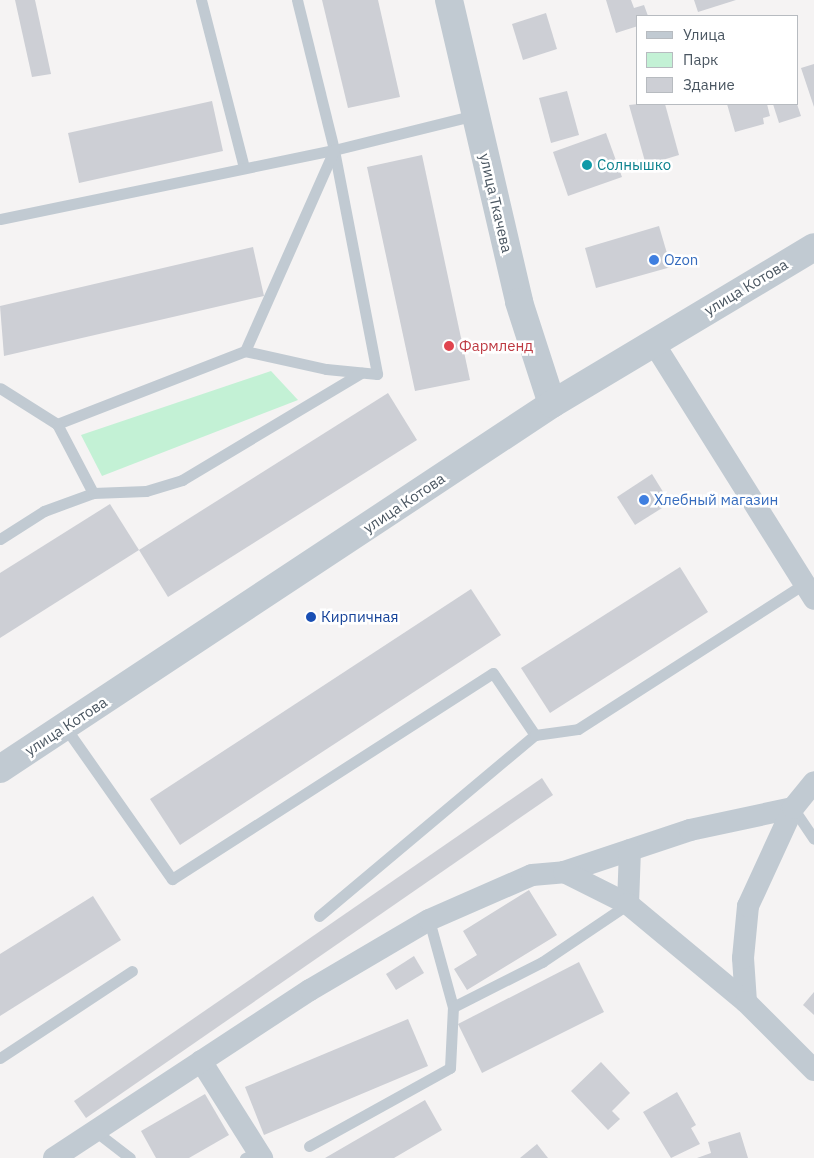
<!DOCTYPE html>
<meta charset="utf-8">
<style>
body{margin:0}
#map{position:relative;width:814px;height:1158px;overflow:hidden;background:#f5f3f3;font-family:"IBM Plex Sans",sans-serif}
div>[style]{position:absolute}
.green>*{inset:0;background:#c3f1d5}
.building>*{inset:0;background:#cdcfd5}
.service>*{height:11px;margin:-5.5px;padding:0 5.5px;transform-origin:5.5px;border-radius:5.5px;background:#c1cad2}
.minor>*{height:22px;margin:-11px;padding:0 11px;transform-origin:11px;border-radius:11px;background:#c1cad2}
.tertiary>*{height:28px;margin:-14px;padding:0 14px;transform-origin:14px;border-radius:14px;background:#c1cad2}
.dots>*{width:14px;height:14px;translate:-50% -50%;box-sizing:border-box;border:2px solid #fff;border-radius:50%}
span{translate:-50% -50%;white-space:nowrap;text-align:center;line-height:1.15;-webkit-text-stroke:5px #fff;paint-order:stroke}
.culture-label{font-size:15px;color:#0d838f}
.left{translate:0 -50%;text-align:left}
.street-label{font-size:15px;color:#4a5661}
.shop-label{font-size:15px;color:#366cbe}
.health-label{font-size:15px;color:#be3a42}
.transit-label{font-size:15px;color:#164399}
.legend{position:absolute;left:636px;top:15px;width:162px;height:90px;box-sizing:border-box;background:#fff;border:1px solid #b7bbc0;margin:0;padding:6px 9px;list-style:none;font-size:15px;color:#4a5661}
.legend li{display:flex;align-items:center;gap:10px;height:25px}
.legend b{width:25px;border:1px solid #b7bbc0}
</style>
<div id="map">
<div class="green">
<i style="clip-path:polygon(271px 371px,298px 400px,102px 476px,81px 435px)"></i>
</div>
<div class="building">
<i style="clip-path:polygon(15px 0,35px 0,51px 74px,32px 77px)"></i>
<i style="clip-path:polygon(322px 0,378px 0,400px 97px,348px 108px)"></i>
<i style="clip-path:polygon(606px 0,631px 0,634px 8px,644px 5px,648px 16px,638px 16px,638px 26px,616px 33px)"></i>
<i style="clip-path:polygon(694px 0,736px 0,698px 12px)"></i>
<i style="clip-path:polygon(546px 13px,557px 49px,523px 60px,512px 24px)"></i>
<i style="clip-path:polygon(814px 64px,814px 107px,801px 68px)"></i>
<i style="clip-path:polygon(567px 91px,579px 135px,551px 143px,539px 98px)"></i>
<i style="clip-path:polygon(212px 101px,223px 151px,79px 183px,68px 133px)"></i>
<i style="clip-path:polygon(638px 104px,665px 104px,679px 155px,646px 165px,629px 105px)"></i>
<i style="clip-path:polygon(727px 104px,767px 104px,770px 116px,763px 118px,764px 124px,735px 132px)"></i>
<i style="clip-path:polygon(773px 104px,797px 104px,801px 116px,779px 123px)"></i>
<i style="clip-path:polygon(606px 133px,622px 177px,568px 196px,553px 152px)"></i>
<i style="clip-path:polygon(422px 155px,470px 380px,415px 391px,367px 167px)"></i>
<i style="clip-path:polygon(659px 226px,671px 267px,596px 288px,585px 248px)"></i>
<i style="clip-path:polygon(253px 247px,264px 296px,4px 356px,0 306px)"></i>
<i style="clip-path:polygon(388px 393px,417px 440px,168px 597px,139px 550px)"></i>
<i style="clip-path:polygon(652px 474px,670px 503px,635px 525px,617px 497px)"></i>
<i style="clip-path:polygon(110px 504px,139px 550px,0 638px,0 573px)"></i>
<i style="clip-path:polygon(680px 567px,708px 612px,550px 713px,521px 668px)"></i>
<i style="clip-path:polygon(471px 589px,501px 635px,180px 845px,150px 799px)"></i>
<i style="clip-path:polygon(542px 778px,553px 795px,86px 1118px,74px 1101px)"></i>
<i style="clip-path:polygon(529px 890px,557px 935px,467px 990px,454px 969px,477px 955px,463px 931px)"></i>
<i style="clip-path:polygon(93px 896px,121px 940px,0 1016px,0 954px)"></i>
<i style="clip-path:polygon(414px 956px,424px 973px,396px 990px,386px 974px)"></i>
<i style="clip-path:polygon(579px 962px,604px 1012px,482px 1073px,458px 1024px)"></i>
<i style="clip-path:polygon(814px 992px,814px 1015px,803px 1005px)"></i>
<i style="clip-path:polygon(408px 1019px,428px 1066px,264px 1135px,245px 1087px)"></i>
<i style="clip-path:polygon(601px 1062px,630px 1093px,612px 1111px,620px 1119px,608px 1130px,571px 1091px)"></i>
<i style="clip-path:polygon(677px 1092px,696px 1125px,691px 1128px,700px 1144px,671px 1158px,643px 1112px)"></i>
<i style="clip-path:polygon(205px 1094px,229px 1135px,189px 1158px,156px 1158px,141px 1131px)"></i>
<i style="clip-path:polygon(425px 1100px,442px 1130px,394px 1158px,325px 1158px)"></i>
<i style="clip-path:polygon(740px 1132px,748px 1158px,697px 1158px,711px 1153px,708px 1142px)"></i>
<i style="clip-path:polygon(537px 1144px,548px 1158px,520px 1158px)"></i>
</div>
<div class="service">
<i style="left:201px;top:0;width:173px;rotate:75.6deg"></i>
<i style="left:297px;top:0;width:154px;rotate:76.1deg"></i>
<i style="left:334px;top:150px;width:145px;rotate:-13.9deg"></i>
<i style="left:0;top:219px;width:341px;rotate:-11.7deg"></i>
<i style="left:334px;top:150px;width:228px;rotate:79.1deg"></i>
<i style="left:377px;top:374px;width:51px;rotate:-174.4deg"></i>
<i style="left:326px;top:369px;width:83px;rotate:-167.5deg"></i>
<i style="left:245px;top:351px;width:202px;rotate:158.8deg"></i>
<i style="left:57px;top:424px;width:67px;rotate:-147.7deg"></i>
<i style="left:245px;top:351px;width:220px;rotate:-66.1deg"></i>
<i style="left:57px;top:424px;width:78px;rotate:62.4deg"></i>
<i style="left:0;top:539px;width:52px;rotate:-32.5deg"></i>
<i style="left:44px;top:511px;width:52px;rotate:-20.2deg"></i>
<i style="left:93px;top:493px;width:53px;rotate:-2.2deg"></i>
<i style="left:146px;top:491px;width:38px;rotate:-17deg"></i>
<i style="left:182px;top:480px;width:209px;rotate:-30.9deg"></i>
<i style="left:65px;top:727px;width:186px;rotate:54.9deg"></i>
<i style="left:172px;top:879px;width:381px;rotate:-32.7deg"></i>
<i style="left:493px;top:673px;width:75px;rotate:55.9deg"></i>
<i style="left:793px;top:808px;width:37px;rotate:56deg"></i>
<i style="left:319px;top:916px;width:282px;rotate:-40deg"></i>
<i style="left:535px;top:735px;width:43px;rotate:-7.9deg"></i>
<i style="left:578px;top:729px;width:270px;rotate:-32.7deg"></i>
<i style="left:429px;top:920px;width:90px;rotate:74.6deg"></i>
<i style="left:0;top:1058px;width:158px;rotate:-33.4deg"></i>
<i style="left:95px;top:1131px;width:44px;rotate:37.6deg"></i>
<i style="left:309px;top:1146px;width:161px;rotate:-29deg"></i>
<i style="left:450px;top:1068px;width:61px;rotate:-87.2deg"></i>
<i style="left:453px;top:1007px;width:100px;rotate:-26.8deg"></i>
<i style="left:542px;top:962px;width:104px;rotate:-34deg"></i>
<i style="left:245px;top:1158px;width:15px;rotate:-23deg"></i>
</div>
<div class="minor">
<i style="left:653px;top:342px;width:303px;rotate:57.9deg"></i>
<i style="left:564px;top:872px;width:133px;rotate:-18.4deg"></i>
<i style="left:690px;top:830px;width:105px;rotate:-12.1deg"></i>
<i style="left:628px;top:904px;width:54px;rotate:-87.9deg"></i>
<i style="left:746px;top:1002px;width:44px;rotate:-93.9deg"></i>
<i style="left:743px;top:958px;width:52px;rotate:-84.5deg"></i>
<i style="left:748px;top:906px;width:108px;rotate:-65.3deg"></i>
<i style="left:793px;top:808px;width:33px;rotate:-51deg"></i>
<i style="left:201px;top:1061px;width:115px;rotate:57.8deg"></i>
<i style="left:54px;top:1158px;width:306px;rotate:-33.3deg"></i>
<i style="left:310px;top:990px;width:138px;rotate:-30.5deg"></i>
<i style="left:429px;top:920px;width:112px;rotate:-23.6deg"></i>
<i style="left:532px;top:875px;width:32px;rotate:-5deg"></i>
<i style="left:564px;top:872px;width:72px;rotate:26.6deg"></i>
<i style="left:628px;top:904px;width:153px;rotate:39.7deg"></i>
<i style="left:746px;top:1002px;width:96px;rotate:45deg"></i>
</div>
<div class="tertiary">
<i style="left:449px;top:0;width:310px;rotate:76.9deg"></i>
<i style="left:519px;top:302px;width:107px;rotate:72.1deg"></i>
<i style="left:0;top:769px;width:662px;rotate:-33.47deg"></i>
<i style="left:552px;top:404px;width:305px;rotate:-30.9deg"></i>
</div>
<div class="dots">
<i style="left:587px;top:165px;background:#0f9aa8"></i>
<i style="left:654px;top:260px;background:#3f7fe0"></i>
<i style="left:449px;top:346px;background:#e0444e"></i>
<i style="left:644px;top:500px;background:#3f7fe0"></i>
<i style="left:311px;top:617px;background:#1a4fb4"></i>
</div>
<div class="culture-label">
<span class="left" style="left:597px;top:165px">Солнышко</span>
</div>
<div class="street-label">
<span style="left:496px;top:203px;rotate:77deg">улица Ткачева</span>
<span style="left:746px;top:287px;rotate:-31deg">улица Котова</span>
<span style="left:404px;top:503px;rotate:-34deg">улица Котова</span>
<span style="left:66px;top:726px;rotate:-33deg">улица Котова</span>
</div>
<div class="shop-label">
<span class="left" style="left:664px;top:260px">Ozon</span>
<span class="left" style="left:654px;top:500px">Хлебный магазин</span>
</div>
<div class="health-label">
<span class="left" style="left:459px;top:346px">Фармленд</span>
</div>
<div class="transit-label">
<span class="left" style="left:321px;top:617px">Кирпичная</span>
</div>
<ul class="legend">
<li><b style="height:6px;background:#c1cad2"></b>Улица</li>
<li><b style="height:14px;background:#c3f1d5"></b>Парк</li>
<li><b style="height:14px;background:#cdcfd5"></b>Здание</li>
</ul>
</div>
